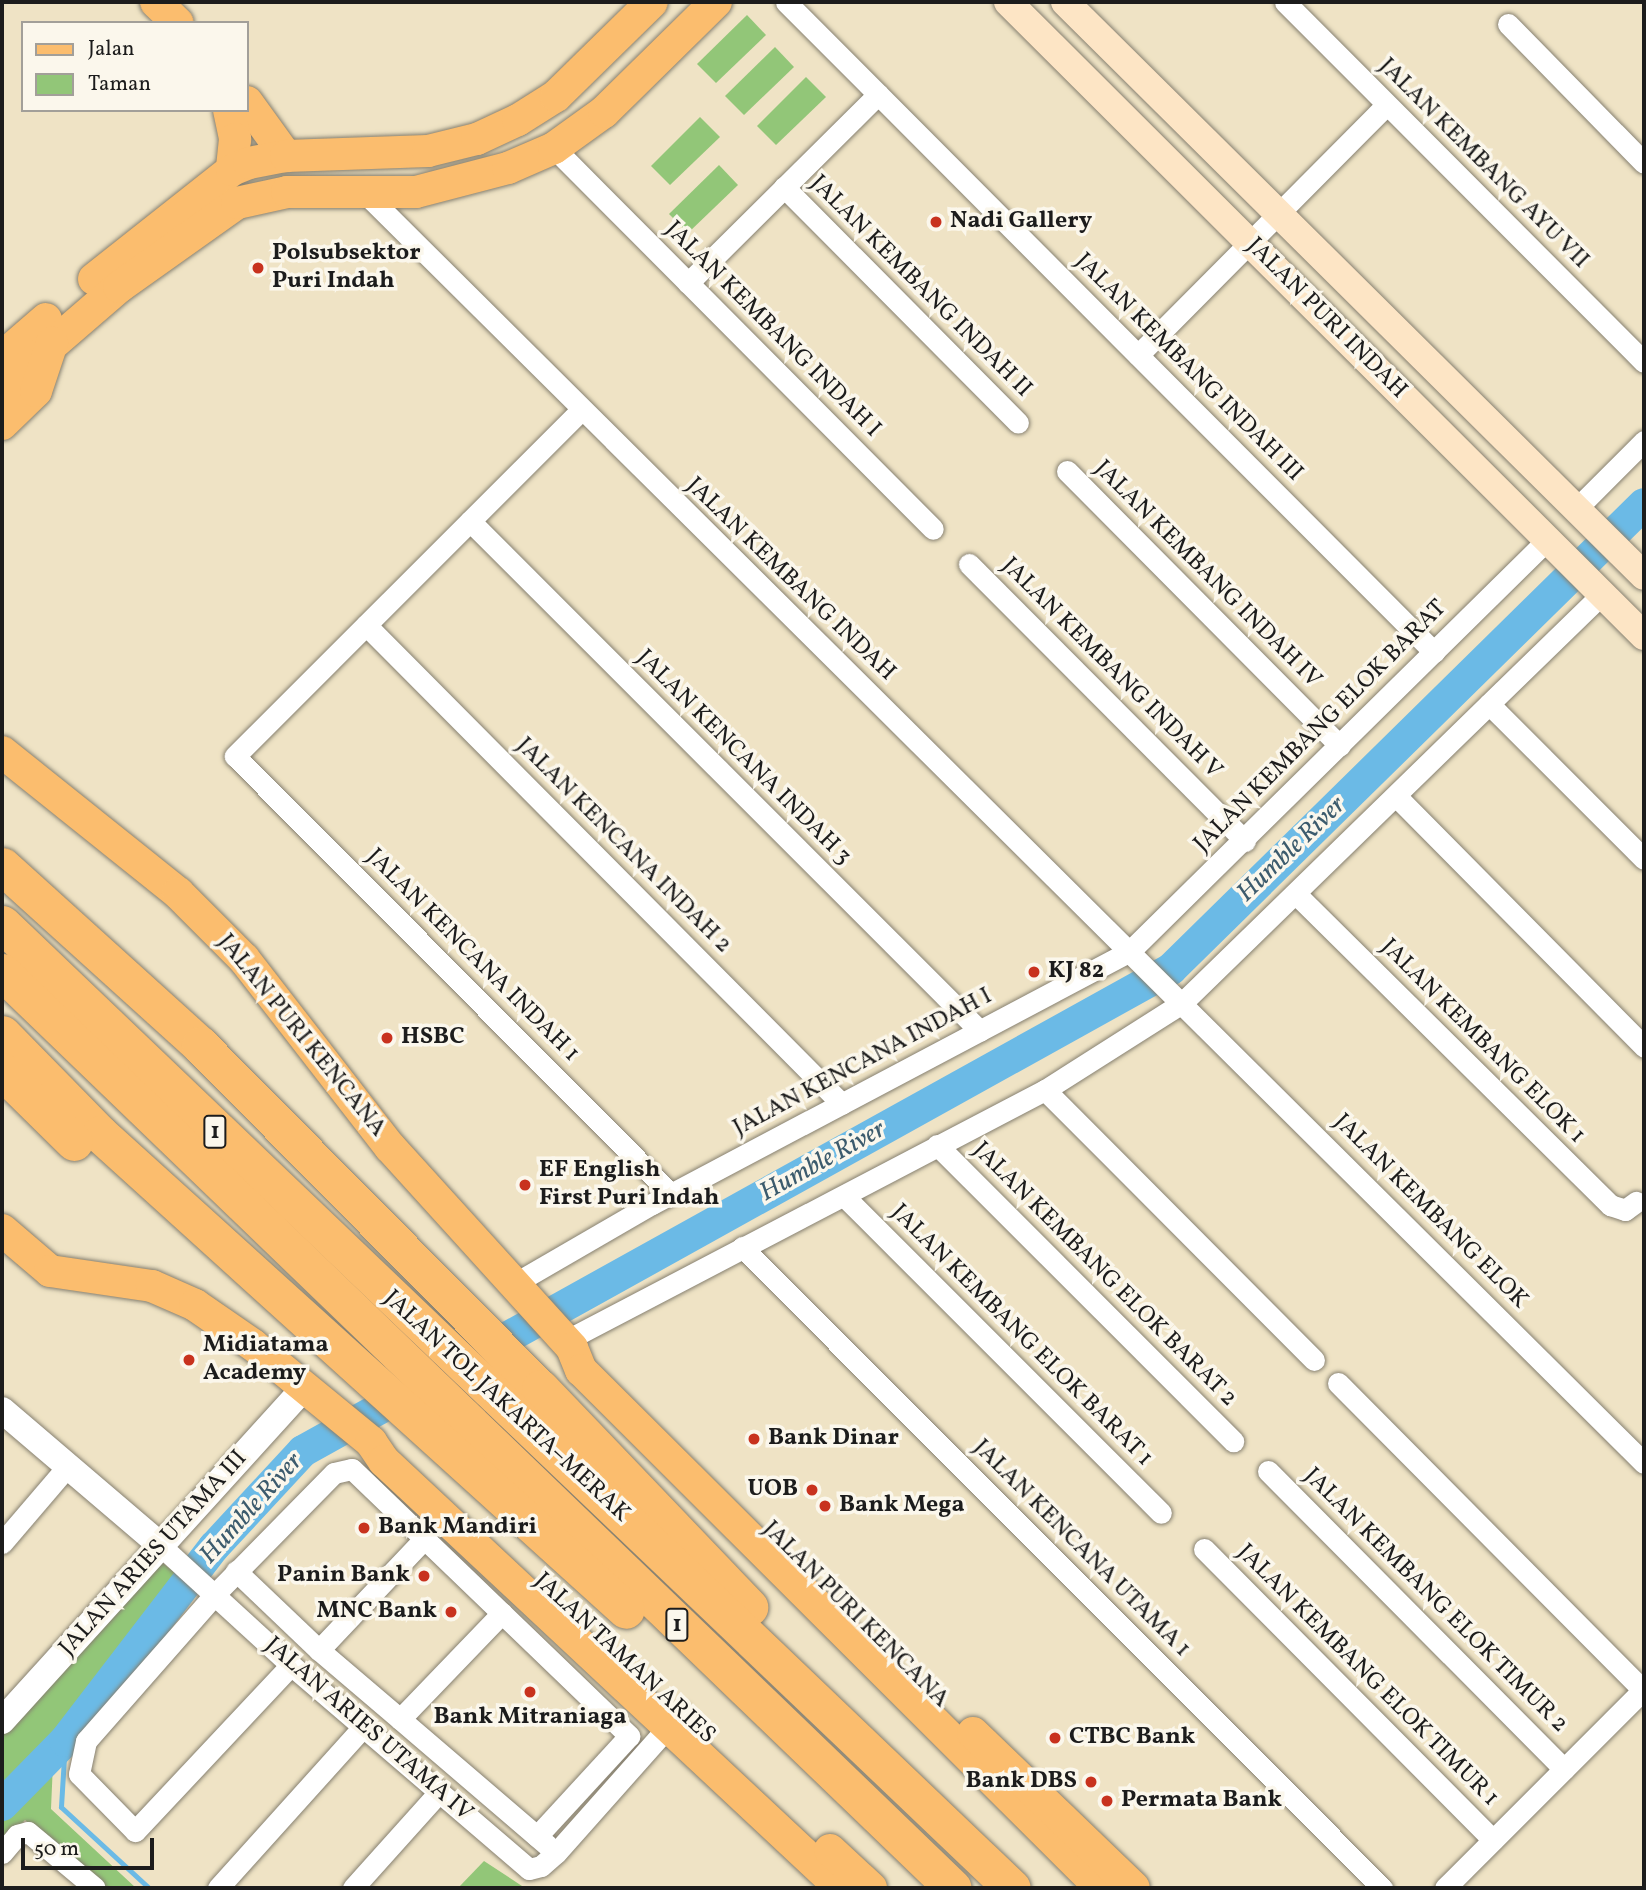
<!DOCTYPE html>
<meta charset="utf-8">
<style>
body{margin:0}
#map{position:relative;width:1646px;height:1890px;overflow:hidden;background:#efe3c5;font-family:Vollkorn,serif}
div>[style]{position:absolute}
.green>*{inset:0;background:#92c678}
.stream>*{height:5px;margin:-2.5px;padding:0 2.5px;transform-origin:2.5px;border-radius:2.5px;background:#6bbae6}
.river>*{height:32px;margin:-16px;padding:0 16px;transform-origin:16px;border-radius:16px;background:#6bbae6}
.roads{filter:drop-shadow(0 0 2px #868070) drop-shadow(0 0 2px #868070)}
.minor>*{height:21px;margin:-10.5px;padding:0 10.5px;transform-origin:10.5px;border-radius:10.5px;background:#fff}
.tertiary>*{height:26px;margin:-13px;padding:0 13px;transform-origin:13px;border-radius:13px;background:#fff}
.secondary>*{height:28px;margin:-14px;padding:0 14px;transform-origin:14px;border-radius:14px;background:#fde5c5}
.primary>*{height:32px;margin:-16px;padding:0 16px;transform-origin:16px;border-radius:16px;background:#fbbd6e}
.motorway>*{height:37px;margin:-18.5px;padding:0 18.5px;transform-origin:18.5px;border-radius:18.5px;background:#fbbd6e}
.dots>*{width:19px;height:19px;translate:-50% -50%;box-sizing:border-box;border:4px solid #fbf7ec;border-radius:50%}
span{translate:-50% -50%;white-space:nowrap;text-align:center;line-height:1.15;-webkit-text-stroke:7px #fbf7ec;paint-order:stroke}
.shield-label span{padding:2px 5px;background:#fbf7ec;border:2px solid;border-radius:5px;-webkit-text-stroke-width:0}
.shield-label{font-size:23px;color:#1c1c1c;font-weight:700}
.street-label{font-size:24px;color:#1c1c1c}
.poi-label{font-size:24px;color:#1c1c1c;font-weight:700}
.left{translate:0 -50%;text-align:left}
.right{translate:-100% -50%;text-align:right}
.water-label{font-size:26px;color:#3c5b6d;font-style:italic}
.frame{position:absolute;inset:0;border:4px solid #1c1c1c;pointer-events:none}
.legend{position:absolute;left:21px;top:21px;width:228px;height:91px;box-sizing:border-box;background:#fbf7ec;border:2px solid #a29f99;margin:0;padding:9px 12px;list-style:none;font-size:21px;color:#1c1c1c}
.legend li{display:flex;align-items:center;gap:14px;height:35px}
.legend b{width:35px;border:2px solid #a29f99}
.scale{position:absolute;left:21px;top:1838px;width:133px;height:32px;box-sizing:border-box;border:4px solid #1c1c1c;border-top:0;padding-left:9px;font-size:21px;line-height:24px;white-space:nowrap;color:#1c1c1c;-webkit-text-stroke:5px #fbf7ec;paint-order:stroke}
</style>
<div id="map">
<div class="green">
<i style="clip-path:polygon(747px 15px,766px 35px,716px 83px,697px 64px)"></i>
<i style="clip-path:polygon(775px 47px,794px 67px,744px 115px,725px 96px)"></i>
<i style="clip-path:polygon(806px 77px,826px 97px,776px 145px,757px 126px)"></i>
<i style="clip-path:polygon(700px 117px,720px 137px,670px 185px,651px 166px)"></i>
<i style="clip-path:polygon(719px 165px,738px 185px,688px 233px,669px 214px)"></i>
<i style="clip-path:polygon(158px 1560px,182px 1577px,57px 1740px,2px 1800px,2px 1734px)"></i>
<i style="clip-path:polygon(53px 1763px,51px 1809px,136px 1888px,101px 1888px,25px 1820px,2px 1844px,2px 1819px)"></i>
<i style="clip-path:polygon(484px 1861px,525px 1888px,458px 1888px)"></i>
</div>
<div class="stream">
<i style="left:65px;top:1741px;width:66px;rotate:93.5deg"></i>
<i style="left:61px;top:1807px;width:120px;rotate:42.6deg"></i>
</div>
<div class="river">
<i style="left:2px;top:1805px;width:90px;rotate:-45.5deg"></i>
<i style="left:65px;top:1741px;width:245px;rotate:-52.5deg"></i>
<i style="left:214px;top:1547px;width:131px;rotate:-47.2deg"></i>
<i style="left:303px;top:1451px;width:993px;rotate:-29.04deg"></i>
<i style="left:1171px;top:969px;width:663px;rotate:-44.51deg"></i>
</div>
<div class="roads">
<div class="minor">
<i style="left:786px;top:2px;width:918px;rotate:45.09deg"></i>
<i style="left:1285px;top:2px;width:508px;rotate:45.08deg"></i>
<i style="left:1508px;top:24px;width:194px;rotate:45.6deg"></i>
<i style="left:554px;top:148px;width:537px;rotate:45.15deg"></i>
<i style="left:784px;top:187px;width:332px;rotate:45.2deg"></i>
<i style="left:366px;top:194px;width:1801px;rotate:44.8deg"></i>
<i style="left:688px;top:283px;width:268px;rotate:-44.8deg"></i>
<i style="left:1138px;top:355px;width:352px;rotate:-45.2deg"></i>
<i style="left:580px;top:411px;width:488px;rotate:135deg"></i>
<i style="left:235px;top:756px;width:618px;rotate:45.13deg"></i>
<i style="left:1067px;top:471px;width:387px;rotate:45.2deg"></i>
<i style="left:1576px;top:509px;width:96px;rotate:-45deg"></i>
<i style="left:470px;top:521px;width:721px;rotate:45deg"></i>
<i style="left:969px;top:564px;width:391px;rotate:45.1deg"></i>
<i style="left:366px;top:625px;width:675px;rotate:45.18deg"></i>
<i style="left:1489px;top:704px;width:219px;rotate:45deg"></i>
<i style="left:1396px;top:796px;width:353px;rotate:45.3deg"></i>
<i style="left:1297px;top:895px;width:441px;rotate:44.7deg"></i>
<i style="left:1610px;top:1205px;width:16px;rotate:18deg"></i>
<i style="left:1625px;top:1210px;width:14px;rotate:-36deg"></i>
<i style="left:1045px;top:1090px;width:381px;rotate:45.1deg"></i>
<i style="left:937px;top:1145px;width:419px;rotate:45deg"></i>
<i style="left:844px;top:1196px;width:448px;rotate:45deg"></i>
<i style="left:742px;top:1247px;width:906px;rotate:45.04deg"></i>
<i style="left:512px;top:1285px;width:162px;rotate:-30.1deg"></i>
<i style="left:652px;top:1204px;width:541px;rotate:-27.89deg"></i>
<i style="left:1130px;top:951px;width:587px;rotate:-44.59deg"></i>
<i style="left:565px;top:1341px;width:542px;rotate:-27.61deg"></i>
<i style="left:1045px;top:1090px;width:162px;rotate:-32.4deg"></i>
<i style="left:1182px;top:1003px;width:586px;rotate:-44.24deg"></i>
<i style="left:1338px;top:1383px;width:434px;rotate:45.2deg"></i>
<i style="left:1268px;top:1471px;width:420px;rotate:45.2deg"></i>
<i style="left:2px;top:1543px;width:99px;rotate:-49.5deg"></i>
<i style="left:161px;top:1546px;width:176px;rotate:42.5deg"></i>
<i style="left:291px;top:1665px;width:313px;rotate:40.6deg"></i>
<i style="left:529px;top:1869px;width:12px;rotate:-14deg"></i>
<i style="left:541px;top:1866px;width:20px;rotate:-41deg"></i>
<i style="left:556px;top:1853px;width:188px;rotate:-48.4deg"></i>
<i style="left:1204px;top:1549px;width:410px;rotate:45.2deg"></i>
<i style="left:236px;top:1571px;width:115px;rotate:43.6deg"></i>
<i style="left:502px;top:1613px;width:147px;rotate:133.9deg"></i>
<i style="left:400px;top:1719px;width:194px;rotate:40.6deg"></i>
<i style="left:291px;top:1665px;width:228px;rotate:133.2deg"></i>
<i style="left:135px;top:1831px;width:80px;rotate:-134.5deg"></i>
<i style="left:79px;top:1774px;width:34px;rotate:-78deg"></i>
<i style="left:86px;top:1741px;width:198px;rotate:-48.7deg"></i>
<i style="left:217px;top:1592px;width:167px;rotate:-45.5deg"></i>
<i style="left:334px;top:1473px;width:18px;rotate:-13deg"></i>
<i style="left:352px;top:1469px;width:385px;rotate:43.9deg"></i>
<i style="left:629px;top:1736px;width:136px;rotate:132.6deg"></i>
<i style="left:400px;top:1719px;width:106px;rotate:-139.6deg"></i>
<i style="left:319px;top:1650px;width:154px;rotate:-46.6deg"></i>
<i style="left:2px;top:1853px;width:23px;rotate:-50deg"></i>
<i style="left:17px;top:1835px;width:11px;rotate:-15deg"></i>
<i style="left:28px;top:1832px;width:87px;rotate:39.9deg"></i>
<i style="left:218px;top:1888px;width:217px;rotate:-48deg"></i>
<i style="left:353px;top:1888px;width:130px;rotate:-48.1deg"></i>
<i style="left:1445px;top:1888px;width:280px;rotate:-45deg"></i>
</div>
<div class="tertiary">
<i style="left:2px;top:1410px;width:209px;rotate:40.5deg"></i>
<i style="left:2px;top:1721px;width:452px;rotate:-47.8deg"></i>
</div>
<div class="secondary">
<i style="left:1008px;top:2px;width:898px;rotate:44.91deg"></i>
<i style="left:1065px;top:2px;width:815px;rotate:44.75deg"></i>
</div>
<div class="primary">
<i style="left:156px;top:2px;width:30px;rotate:44deg"></i>
<i style="left:247px;top:102px;width:67px;rotate:54.2deg"></i>
<i style="left:229px;top:110px;width:30px;rotate:78deg"></i>
<i style="left:235px;top:139px;width:31px;rotate:96deg"></i>
<i style="left:94px;top:279px;width:176px;rotate:-38.3deg"></i>
<i style="left:232px;top:170px;width:18px;rotate:-22deg"></i>
<i style="left:249px;top:163px;width:38px;rotate:-11deg"></i>
<i style="left:286px;top:156px;width:142px;rotate:-2deg"></i>
<i style="left:428px;top:151px;width:50px;rotate:-13.8deg"></i>
<i style="left:477px;top:139px;width:45px;rotate:-24.9deg"></i>
<i style="left:518px;top:120px;width:45px;rotate:-32.3deg"></i>
<i style="left:556px;top:96px;width:134px;rotate:-44.4deg"></i>
<i style="left:2px;top:357px;width:58px;rotate:-40.8deg"></i>
<i style="left:2px;top:388px;width:155px;rotate:-40.8deg"></i>
<i style="left:119px;top:287px;width:145px;rotate:-35.4deg"></i>
<i style="left:237px;top:203px;width:51px;rotate:-12.4deg"></i>
<i style="left:287px;top:192px;width:129px"></i>
<i style="left:416px;top:192px;width:95px;rotate:-14.6deg"></i>
<i style="left:508px;top:168px;width:50px;rotate:-23.5deg"></i>
<i style="left:554px;top:148px;width:62px;rotate:-35.8deg"></i>
<i style="left:604px;top:112px;width:157px;rotate:-44.5deg"></i>
<i style="left:2px;top:424px;width:47px;rotate:-44.1deg"></i>
<i style="left:36px;top:391px;width:51px;rotate:-71.6deg"></i>
<i style="left:2px;top:752px;width:226px;rotate:38.7deg"></i>
<i style="left:178px;top:893px;width:93px;rotate:45deg"></i>
<i style="left:244px;top:959px;width:238px;rotate:52.2deg"></i>
<i style="left:390px;top:1147px;width:271px;rotate:47.8deg"></i>
<i style="left:572px;top:1348px;width:24px;rotate:68deg"></i>
<i style="left:581px;top:1370px;width:734px;rotate:44.89deg"></i>
<i style="left:2px;top:1230px;width:63px;rotate:40.5deg"></i>
<i style="left:50px;top:1271px;width:103px;rotate:8.4deg"></i>
<i style="left:152px;top:1286px;width:47px;rotate:23.8deg"></i>
<i style="left:195px;top:1305px;width:70px;rotate:34.6deg"></i>
<i style="left:253px;top:1345px;width:153px;rotate:39.4deg"></i>
<i style="left:371px;top:1442px;width:23px;rotate:56deg"></i>
<i style="left:384px;top:1461px;width:625px;rotate:43.06deg"></i>
<i style="left:973px;top:1733px;width:223px;rotate:43.9deg"></i>
<i style="left:830px;top:1850px;width:56px;rotate:42.8deg"></i>
</div>
<div class="motorway">
<i style="left:2px;top:866px;width:267px;rotate:42.1deg"></i>
<i style="left:200px;top:1045px;width:483px;rotate:45.3deg"></i>
<i style="left:540px;top:1388px;width:303px;rotate:46.3deg"></i>
<i style="left:2px;top:924px;width:1396px;rotate:43.67deg"></i>
<i style="left:2px;top:972px;width:1320px;rotate:43.93deg"></i>
<i style="left:2px;top:1034px;width:140px;rotate:45.6deg"></i>
<i style="left:100px;top:1134px;width:709px;rotate:42.14deg"></i>
<i style="left:2px;top:1071px;width:101px;rotate:44.6deg"></i>
</div>
</div>
<div class="dots">
<i style="left:936px;top:222px;background:#c8321e"></i>
<i style="left:258px;top:268px;background:#c8321e"></i>
<i style="left:1034px;top:972px;background:#c8321e"></i>
<i style="left:387px;top:1038px;background:#c8321e"></i>
<i style="left:525px;top:1185px;background:#c8321e"></i>
<i style="left:189px;top:1360px;background:#c8321e"></i>
<i style="left:754px;top:1439px;background:#c8321e"></i>
<i style="left:812px;top:1490px;background:#c8321e"></i>
<i style="left:825px;top:1506px;background:#c8321e"></i>
<i style="left:364px;top:1528px;background:#c8321e"></i>
<i style="left:424px;top:1576px;background:#c8321e"></i>
<i style="left:451px;top:1612px;background:#c8321e"></i>
<i style="left:530px;top:1692px;background:#c8321e"></i>
<i style="left:1055px;top:1738px;background:#c8321e"></i>
<i style="left:1091px;top:1782px;background:#c8321e"></i>
<i style="left:1107px;top:1801px;background:#c8321e"></i>
</div>
<div class="shield-label">
<span style="left:215px;top:1132px">1</span>
<span style="left:677px;top:1625px">1</span>
</div>
<div class="street-label">
<span style="left:1483px;top:164px;rotate:45deg">JALAN KEMBANG AYU VII</span>
<span style="left:920px;top:287px;rotate:45deg">JALAN KEMBANG INDAH II</span>
<span style="left:1326px;top:319px;rotate:45deg">JALAN PURI INDAH</span>
<span style="left:772px;top:330px;rotate:45deg">JALAN KEMBANG INDAH I</span>
<span style="left:1188px;top:368px;rotate:45deg">JALAN KEMBANG INDAH III</span>
<span style="left:1207px;top:575px;rotate:45deg">JALAN KEMBANG INDAH IV</span>
<span style="left:790px;top:580px;rotate:44deg">JALAN KEMBANG INDAH</span>
<span style="left:1111px;top:669px;rotate:45deg">JALAN KEMBANG INDAH V</span>
<span style="left:1321px;top:727px;rotate:-45deg">JALAN KEMBANG ELOK BARAT</span>
<span style="left:743px;top:758px;rotate:45deg">JALAN KENCANA INDAH 3</span>
<span style="left:623px;top:846px;rotate:45deg">JALAN KENCANA INDAH 2</span>
<span style="left:472px;top:956px;rotate:45deg">JALAN KENCANA INDAH 1</span>
<span style="left:301px;top:1036px;rotate:51deg">JALAN PURI KENCANA</span>
<span style="left:1482px;top:1042px;rotate:45deg">JALAN KEMBANG ELOK 1</span>
<span style="left:863px;top:1063px;rotate:-28deg">JALAN KENCANA INDAH I</span>
<span style="left:1430px;top:1212px;rotate:45deg">JALAN KEMBANG ELOK</span>
<span style="left:1104px;top:1275px;rotate:45deg">JALAN KEMBANG ELOK BARAT 2</span>
<span style="left:1021px;top:1336px;rotate:45deg">JALAN KEMBANG ELOK BARAT 1</span>
<span style="left:506px;top:1407px;rotate:43deg">JALAN TOL JAKARTA–MERAK</span>
<span style="left:1081px;top:1549px;rotate:45deg">JALAN KENCANA UTAMA 1</span>
<span style="left:154px;top:1554px;rotate:-48deg">JALAN ARIES UTAMA III</span>
<span style="left:1435px;top:1601px;rotate:45deg">JALAN KEMBANG ELOK TIMUR 2</span>
<span style="left:855px;top:1615px;rotate:45deg">JALAN PURI KENCANA</span>
<span style="left:624px;top:1659px;rotate:43deg">JALAN TAMAN ARIES</span>
<span style="left:1367px;top:1676px;rotate:45deg">JALAN KEMBANG ELOK TIMUR 1</span>
<span style="left:368px;top:1730px;rotate:41deg">JALAN ARIES UTAMA IV</span>
</div>
<div class="poi-label">
<span class="left" style="left:950px;top:222px">Nadi Gallery</span>
<span class="left" style="left:272px;top:268px">Polsubsektor<br>Puri Indah</span>
<span class="left" style="left:1048px;top:972px">KJ 82</span>
<span class="left" style="left:401px;top:1038px">HSBC</span>
<span class="left" style="left:539px;top:1185px">EF English<br>First Puri Indah</span>
<span class="left" style="left:203px;top:1360px">Midiatama<br>Academy</span>
<span class="left" style="left:768px;top:1439px">Bank Dinar</span>
<span class="right" style="left:798px;top:1490px">UOB</span>
<span class="left" style="left:839px;top:1506px">Bank Mega</span>
<span class="left" style="left:378px;top:1528px">Bank Mandiri</span>
<span class="right" style="left:410px;top:1576px">Panin Bank</span>
<span class="right" style="left:437px;top:1612px">MNC Bank</span>
<span style="left:530px;top:1718px">Bank Mitraniaga</span>
<span class="left" style="left:1069px;top:1738px">CTBC Bank</span>
<span class="right" style="left:1077px;top:1782px">Bank DBS</span>
<span class="left" style="left:1121px;top:1801px">Permata Bank</span>
</div>
<div class="water-label">
<span style="left:1292px;top:850px;rotate:-44deg">Humble River</span>
<span style="left:823px;top:1162px;rotate:-29deg">Humble River</span>
<span style="left:252px;top:1509px;rotate:-48deg">Humble River</span>
</div>
<div class="frame"></div>
<ul class="legend">
<li><b style="height:9px;background:#fbbd6e"></b>Jalan</li>
<li><b style="height:19px;background:#92c678"></b>Taman</li>
</ul>
<div class="scale">50 m</div>
</div>
